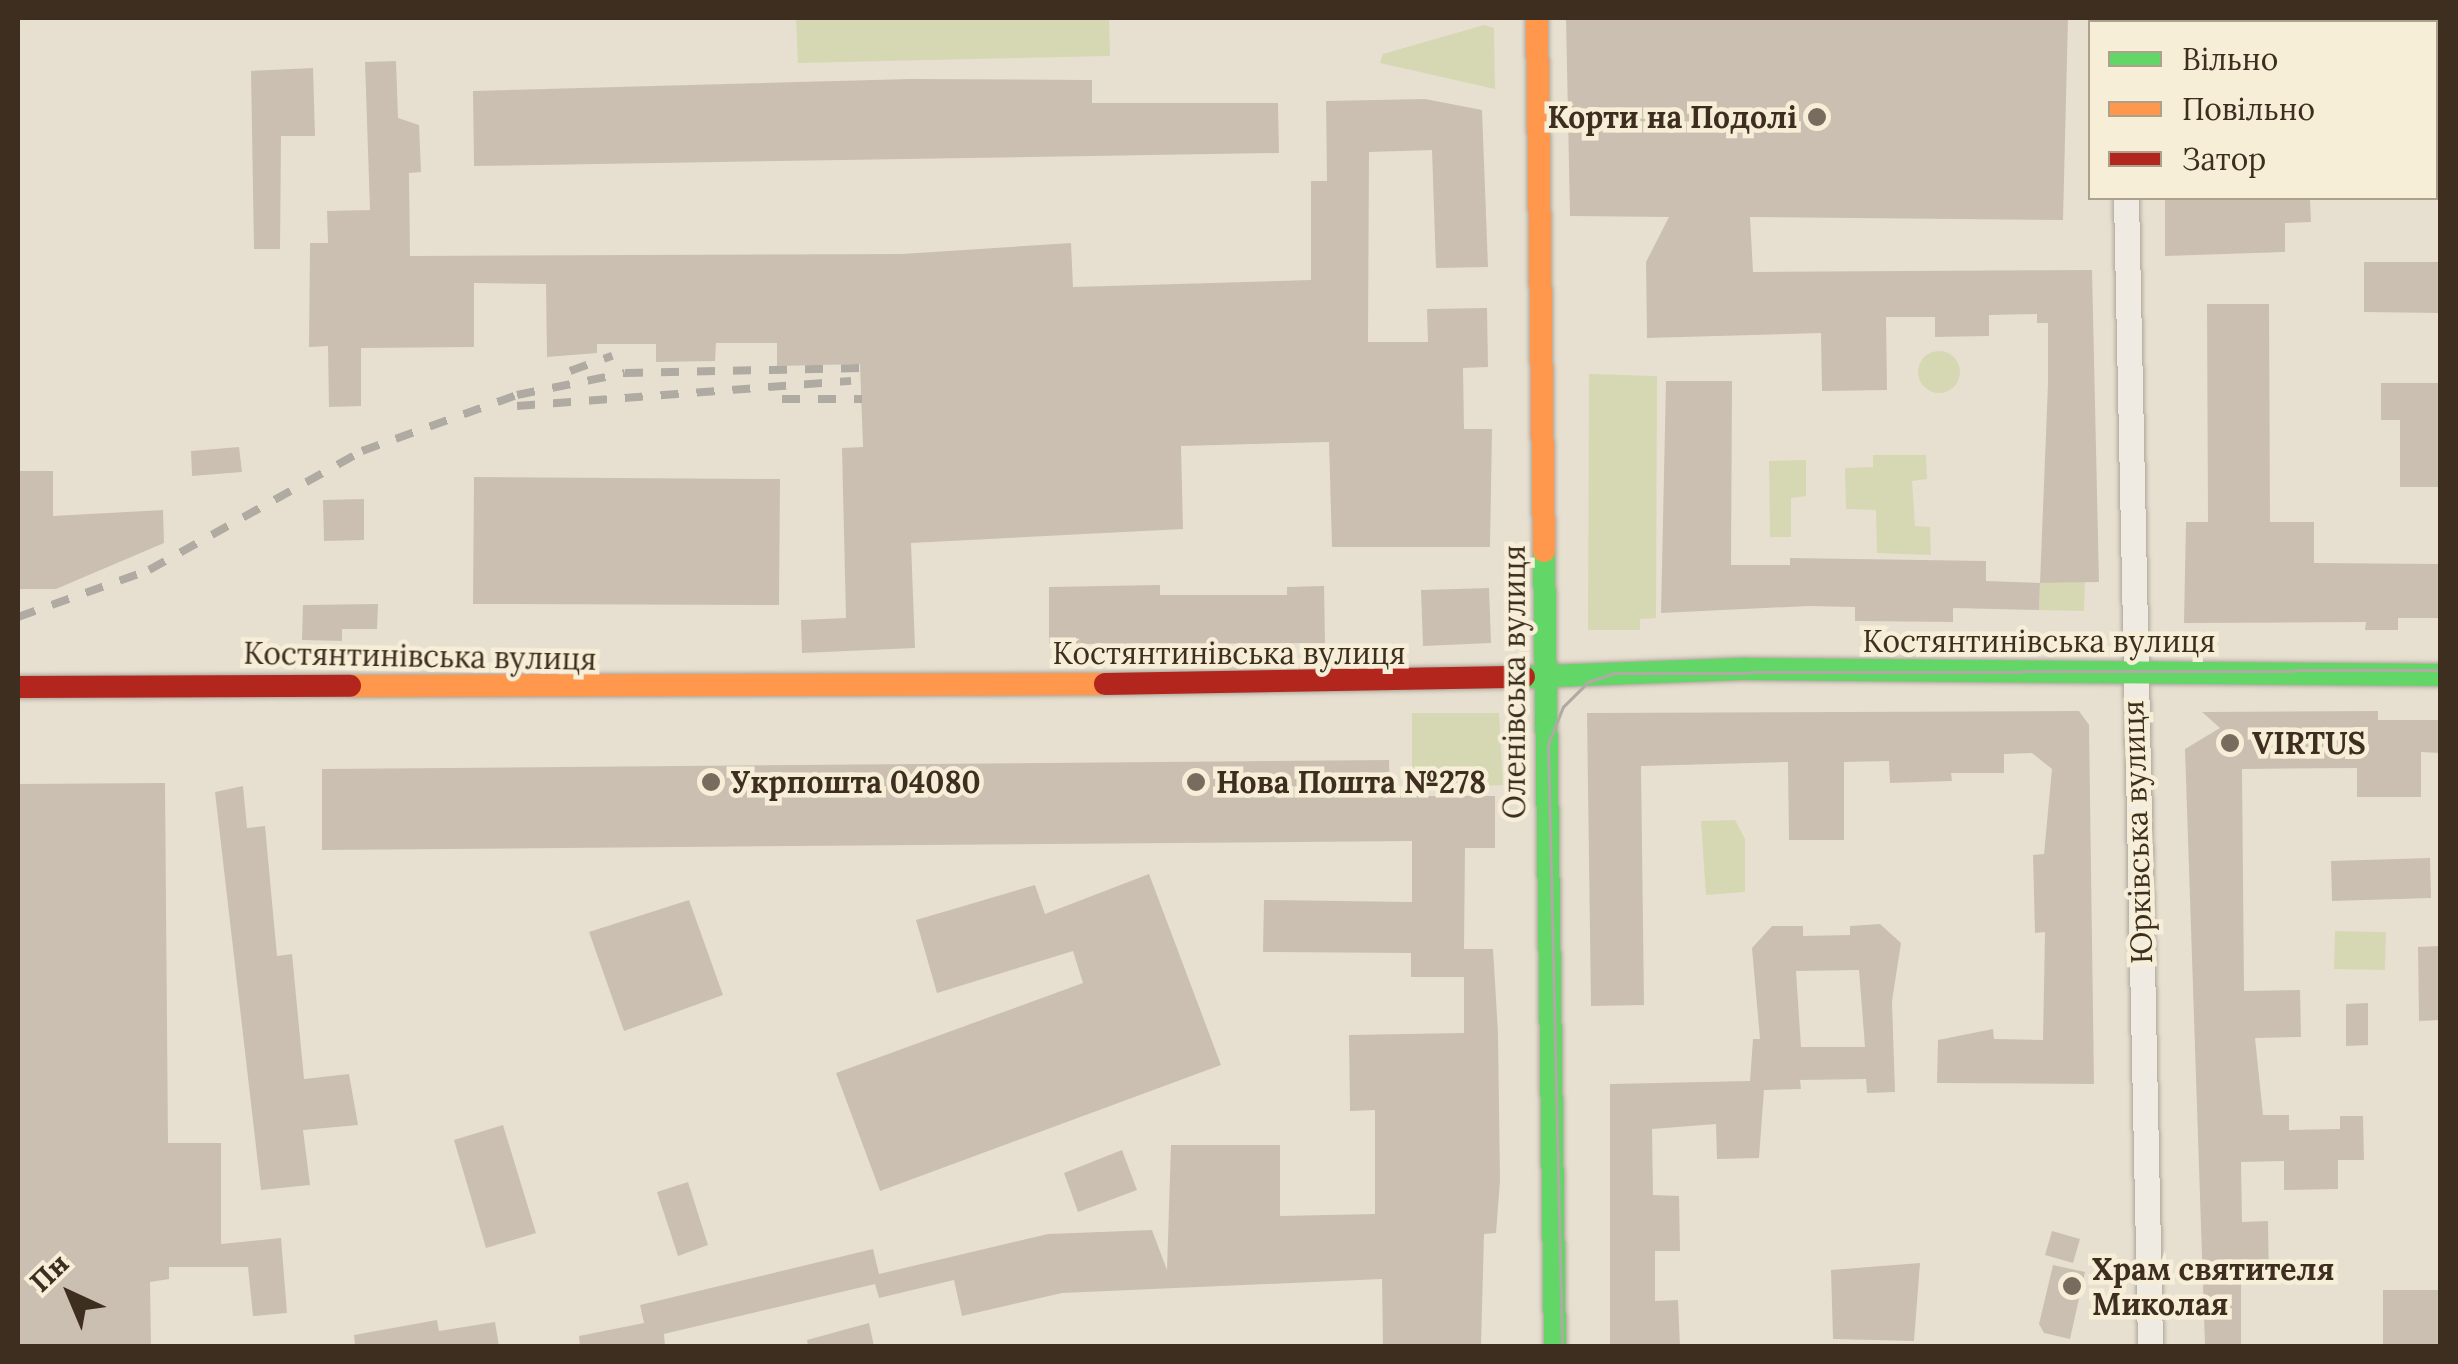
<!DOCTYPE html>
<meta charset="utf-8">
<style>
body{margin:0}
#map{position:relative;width:2458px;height:1364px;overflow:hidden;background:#e7e0d1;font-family:Lora,serif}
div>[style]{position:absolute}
.green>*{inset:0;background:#d6d7b3}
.round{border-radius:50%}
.building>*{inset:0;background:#cbbfb2}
.roads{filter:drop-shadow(0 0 2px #ada599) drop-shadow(0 0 2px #ada599)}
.street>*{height:25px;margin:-12.5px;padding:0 12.5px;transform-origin:12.5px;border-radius:12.5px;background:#efebe3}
.fast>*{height:22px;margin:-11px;padding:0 11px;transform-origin:11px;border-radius:11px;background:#63d668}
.slow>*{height:22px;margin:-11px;padding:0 11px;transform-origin:11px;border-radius:11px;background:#ff974d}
.jam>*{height:22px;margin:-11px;padding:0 11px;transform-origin:11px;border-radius:11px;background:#b3261e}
.tram>*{height:2.5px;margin:-1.25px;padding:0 1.25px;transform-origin:1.25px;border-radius:1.25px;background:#afaaa2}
.rail>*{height:8px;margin-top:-4px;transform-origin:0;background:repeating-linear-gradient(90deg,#afaaa2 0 18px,transparent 0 36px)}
.dots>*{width:28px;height:28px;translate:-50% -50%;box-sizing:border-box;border:5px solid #f7eed8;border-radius:50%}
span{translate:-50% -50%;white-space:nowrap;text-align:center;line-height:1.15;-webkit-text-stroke:9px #f7eed8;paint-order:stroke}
.poi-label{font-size:30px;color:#3d2e20;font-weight:700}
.right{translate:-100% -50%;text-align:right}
.left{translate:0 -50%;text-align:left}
.street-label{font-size:30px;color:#3d2e20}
.frame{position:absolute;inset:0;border:20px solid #3d2e20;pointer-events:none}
.legend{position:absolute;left:2088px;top:20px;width:350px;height:180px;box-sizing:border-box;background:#f7eed8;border:2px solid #ada18e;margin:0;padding:12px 18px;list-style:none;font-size:30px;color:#3d2e20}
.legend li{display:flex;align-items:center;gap:20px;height:50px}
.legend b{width:50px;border:2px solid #ada18e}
.north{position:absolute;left:20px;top:1244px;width:100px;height:100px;-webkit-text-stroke:8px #f7eed8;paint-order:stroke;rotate:316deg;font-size:28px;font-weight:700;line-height:40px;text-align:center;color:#3d2e20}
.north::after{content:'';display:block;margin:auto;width:35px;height:45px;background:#3d2e20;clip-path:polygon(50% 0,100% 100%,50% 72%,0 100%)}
</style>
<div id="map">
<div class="green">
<i style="clip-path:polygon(796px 18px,1109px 18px,1110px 56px,798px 63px)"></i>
<i style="clip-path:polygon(1484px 25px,1494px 28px,1495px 89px,1380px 63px,1383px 54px)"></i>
<i class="round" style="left:1918px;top:351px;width:42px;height:42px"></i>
<i style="clip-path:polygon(1589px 374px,1657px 376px,1656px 618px,1640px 619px,1640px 630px,1588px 630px)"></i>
<i style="clip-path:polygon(1873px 455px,1926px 455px,1927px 479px,1912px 481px,1915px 526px,1930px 527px,1931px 555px,1877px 553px,1876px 510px,1846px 509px,1845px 468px,1873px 467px)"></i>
<i style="clip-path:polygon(1806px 460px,1806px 496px,1791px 498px,1791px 537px,1770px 537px,1769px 461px)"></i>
<i style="clip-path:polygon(2085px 582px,2084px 611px,2039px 610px,2040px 583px)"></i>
<i style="clip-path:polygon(1412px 713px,1499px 713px,1503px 785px,1425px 789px,1425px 777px,1412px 777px)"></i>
<i style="clip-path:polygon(1735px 820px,1745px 839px,1745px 892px,1706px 895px,1701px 821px)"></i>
<i style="clip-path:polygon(2335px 931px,2386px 932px,2385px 970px,2334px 969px)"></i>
</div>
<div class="building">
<i style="clip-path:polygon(1566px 18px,2068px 18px,2063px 220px,1750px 217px,1753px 272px,2092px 270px,2099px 582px,2040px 583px,2048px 384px,2048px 323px,2037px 323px,2037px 314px,1989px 315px,1989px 336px,1935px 337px,1935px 317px,1886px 317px,1887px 390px,1822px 391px,1821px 333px,1647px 338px,1646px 262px,1669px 217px,1570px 216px)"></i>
<i style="clip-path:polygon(396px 61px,398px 118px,419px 125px,421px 172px,409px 173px,410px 256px,902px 254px,1071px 243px,1073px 287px,1311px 280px,1311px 181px,1327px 181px,1326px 101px,1425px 99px,1482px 110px,1488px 267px,1436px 268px,1432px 150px,1369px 152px,1368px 342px,1428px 342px,1427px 309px,1487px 308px,1488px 367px,1463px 368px,1464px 429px,1492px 429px,1490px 547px,1332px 547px,1329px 442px,1181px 446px,1183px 529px,911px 543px,915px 648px,802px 653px,801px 620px,846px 618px,842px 448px,863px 447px,860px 364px,777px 366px,777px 343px,716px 343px,715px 361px,656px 362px,656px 344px,597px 344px,597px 353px,547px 357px,546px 284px,474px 283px,474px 347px,361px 348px,361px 406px,329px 407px,328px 346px,309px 347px,310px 243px,328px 243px,327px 211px,370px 210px,365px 62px)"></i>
<i style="clip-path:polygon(313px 68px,315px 136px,281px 136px,280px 249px,254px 249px,251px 71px)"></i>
<i style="clip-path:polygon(910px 79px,1092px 80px,1092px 103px,1278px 103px,1279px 153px,474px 166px,473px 91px)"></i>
<i style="clip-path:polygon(2165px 198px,2310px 198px,2311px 222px,2285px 223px,2285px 252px,2165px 256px)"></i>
<i style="clip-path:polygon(2364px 262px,2440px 262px,2440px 313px,2364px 312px)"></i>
<i style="clip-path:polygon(2207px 304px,2269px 304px,2270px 522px,2314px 522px,2314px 563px,2440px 564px,2440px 618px,2398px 618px,2398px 630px,2365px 630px,2366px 622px,2184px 623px,2186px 522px,2208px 522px)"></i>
<i style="clip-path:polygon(1666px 381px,1732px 381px,1731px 565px,1790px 565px,1790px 558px,1986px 561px,1986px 581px,2040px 583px,2039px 610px,1953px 608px,1953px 622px,1855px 621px,1855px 607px,1809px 606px,1661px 613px)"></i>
<i style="clip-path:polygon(2381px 383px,2440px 383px,2440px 487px,2400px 487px,2400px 420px,2381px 420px)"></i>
<i style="clip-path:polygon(239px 447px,242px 472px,192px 476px,191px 451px)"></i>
<i style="clip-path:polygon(18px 471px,53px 471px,53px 516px,163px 510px,164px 543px,56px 589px,18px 589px)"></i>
<i style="clip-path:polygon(474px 477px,780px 479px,779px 605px,473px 604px)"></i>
<i style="clip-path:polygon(364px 499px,364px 540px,324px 541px,323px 500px)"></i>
<i style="clip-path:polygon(1160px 585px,1160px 595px,1287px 595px,1287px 587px,1324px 586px,1325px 643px,1049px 644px,1049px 587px)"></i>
<i style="clip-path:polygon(1489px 588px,1491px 643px,1423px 646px,1421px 590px)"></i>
<i style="clip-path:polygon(378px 604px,377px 629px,342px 629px,342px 641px,302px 640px,303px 605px)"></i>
<i style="clip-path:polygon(2079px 711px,2089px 725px,2094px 1084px,1937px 1083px,1938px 1040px,1993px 1029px,1994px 1039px,2043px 1040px,2045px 932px,2035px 933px,2033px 855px,2044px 854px,2052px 769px,2032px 753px,2004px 754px,2004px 773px,1951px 773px,1952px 781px,1890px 783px,1889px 761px,1844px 762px,1844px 840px,1789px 840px,1788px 762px,1641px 766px,1644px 1005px,1591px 1006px,1587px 713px)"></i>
<i style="clip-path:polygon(2378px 711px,2378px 720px,2440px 720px,2440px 753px,2421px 752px,2421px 797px,2357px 797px,2357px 768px,2242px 769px,2244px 991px,2300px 990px,2301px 1037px,2255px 1038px,2263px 1115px,2289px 1115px,2289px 1130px,2340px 1129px,2340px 1116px,2363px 1116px,2364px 1160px,2338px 1160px,2338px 1189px,2284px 1190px,2284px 1161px,2241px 1162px,2242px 1222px,2268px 1221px,2269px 1282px,2241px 1282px,2241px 1346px,2205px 1346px,2185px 749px,2220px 728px,2202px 712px)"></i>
<i style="clip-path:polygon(1389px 760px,1390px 796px,1495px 796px,1495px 848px,1465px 848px,1464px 949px,1493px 949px,1498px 1033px,1500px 1181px,1496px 1233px,1484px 1234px,1481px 1346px,1383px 1346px,1382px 1279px,1062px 1293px,962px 1316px,954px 1280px,879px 1298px,875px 1284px,664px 1334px,665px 1346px,580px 1346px,579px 1336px,644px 1323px,640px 1305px,873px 1249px,879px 1274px,1048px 1234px,1152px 1230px,1167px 1270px,1171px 1145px,1280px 1145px,1280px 1216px,1375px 1214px,1375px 1110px,1350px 1111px,1349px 1035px,1464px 1033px,1464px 977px,1411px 977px,1411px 953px,1263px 952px,1264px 900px,1412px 902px,1412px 841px,322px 850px,322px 769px)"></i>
<i style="clip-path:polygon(165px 783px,168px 1143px,221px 1143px,221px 1244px,281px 1238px,287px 1313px,253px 1316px,248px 1267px,169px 1267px,169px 1279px,150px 1282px,151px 1346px,18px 1346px,18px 784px)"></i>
<i style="clip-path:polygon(243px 786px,247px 828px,265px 826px,277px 956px,292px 954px,304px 1079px,349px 1074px,358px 1125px,303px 1130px,310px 1185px,261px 1190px,215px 792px)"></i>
<i style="clip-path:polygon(2430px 858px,2431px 898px,2332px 901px,2331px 861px)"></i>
<i style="clip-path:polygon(1149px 874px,1221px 1065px,880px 1191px,836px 1073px,1083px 983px,1073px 951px,937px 993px,916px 920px,1035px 885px,1045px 914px)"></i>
<i style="clip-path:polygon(689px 900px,723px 995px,624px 1031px,589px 932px)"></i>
<i style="clip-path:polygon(evenodd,1880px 924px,1901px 943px,1892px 1001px,1895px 1092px,1867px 1093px,1866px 1079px,1800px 1080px,1801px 1089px,1764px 1090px,1759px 1158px,1717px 1159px,1716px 1124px,1652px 1129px,1653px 1195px,1679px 1196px,1680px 1251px,1655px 1251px,1655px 1301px,1678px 1300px,1680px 1346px,1610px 1346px,1610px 1084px,1750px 1081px,1753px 1039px,1760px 1039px,1752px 948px,1772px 926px,1803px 926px,1803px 936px,1850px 935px,1850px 926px,1880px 924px,1859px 970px,1865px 1047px,1801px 1047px,1796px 971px,1859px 970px)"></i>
<i style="clip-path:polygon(2440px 946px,2440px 1020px,2419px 1021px,2418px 947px)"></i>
<i style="clip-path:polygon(2368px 1003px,2368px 1045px,2346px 1046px,2346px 1004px)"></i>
<i style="clip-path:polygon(503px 1125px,536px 1233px,486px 1248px,454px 1140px)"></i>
<i style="clip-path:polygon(1122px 1150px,1137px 1190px,1078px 1212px,1064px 1173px)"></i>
<i style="clip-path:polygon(688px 1182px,708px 1245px,678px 1256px,657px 1192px)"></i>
<i style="clip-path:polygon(2052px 1231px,2080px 1239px,2073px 1263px,2045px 1255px)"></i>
<i style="clip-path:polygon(1920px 1263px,1914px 1341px,1833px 1339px,1831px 1270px)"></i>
<i style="clip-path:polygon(2053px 1265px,2085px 1272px,2070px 1339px,2044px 1333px,2039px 1324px)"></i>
<i style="clip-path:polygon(2383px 1290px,2440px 1290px,2440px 1346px,2383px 1346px)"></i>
<i style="clip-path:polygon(437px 1320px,439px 1331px,495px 1322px,499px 1346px,355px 1346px,354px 1335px)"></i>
<i style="clip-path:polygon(869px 1323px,874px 1346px,808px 1346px,807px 1340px)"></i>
</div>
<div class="roads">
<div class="street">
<i style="left:2123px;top:18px;width:4px;rotate:90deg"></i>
<i style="left:2126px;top:198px;width:1148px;rotate:88.8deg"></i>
</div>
<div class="fast">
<i style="left:1544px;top:551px;width:795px;rotate:89.21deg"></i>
<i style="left:1524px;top:677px;width:223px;rotate:-2.1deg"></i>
<i style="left:1747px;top:669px;width:693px;rotate:0.5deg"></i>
</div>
<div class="slow">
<i style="left:1537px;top:18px;width:533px;rotate:89.25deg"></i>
<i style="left:350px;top:686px;width:755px;rotate:-0.15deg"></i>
</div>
<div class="jam">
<i style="left:1105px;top:684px;width:419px;rotate:-1deg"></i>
<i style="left:18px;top:687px;width:332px;rotate:-0.2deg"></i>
</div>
</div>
<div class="tram">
<i style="left:1562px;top:1346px;width:602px;rotate:-91.33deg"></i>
<i style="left:1548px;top:744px;width:40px;rotate:-68deg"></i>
<i style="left:1563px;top:707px;width:35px;rotate:-45deg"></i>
<i style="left:1588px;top:682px;width:28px;rotate:-19deg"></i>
<i style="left:1614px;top:673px;width:826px;rotate:-0.21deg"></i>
</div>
<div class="rail">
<i style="left:570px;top:371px;width:45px;rotate:-19.7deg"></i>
<i style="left:782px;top:399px;width:80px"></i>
<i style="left:517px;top:406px;width:335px;rotate:-4.3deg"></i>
<i style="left:18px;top:617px;width:139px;rotate:-19.7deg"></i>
<i style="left:149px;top:570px;width:244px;rotate:-29.2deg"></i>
<i style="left:362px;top:451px;width:165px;rotate:-19.9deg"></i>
<i style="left:517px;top:395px;width:110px;rotate:-11.5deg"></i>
<i style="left:625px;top:373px;width:236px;rotate:-1.2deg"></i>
</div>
<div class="dots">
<i style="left:1817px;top:117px;background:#786c5e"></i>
<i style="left:2230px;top:743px;background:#786c5e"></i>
<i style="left:711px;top:782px;background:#786c5e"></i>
<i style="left:1196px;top:782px;background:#786c5e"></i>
<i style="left:2072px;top:1286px;background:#786c5e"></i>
</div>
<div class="poi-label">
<span class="right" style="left:1797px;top:117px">Корти на Подолі</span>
<span class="left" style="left:2252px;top:743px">VIRTUS</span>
<span class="left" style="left:731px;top:782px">Укрпошта 04080</span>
<span class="left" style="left:1216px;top:782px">Нова Пошта №278</span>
<span class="left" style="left:2092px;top:1286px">Храм святителя<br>Миколая</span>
</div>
<div class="street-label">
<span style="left:2039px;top:641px">Костянтинівська вулиця</span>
<span style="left:1229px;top:653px">Костянтинівська вулиця</span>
<span style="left:420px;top:656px;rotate:1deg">Костянтинівська вулиця</span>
<span style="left:1514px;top:682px;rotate:-90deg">Оленівська вулиця</span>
<span style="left:2137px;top:832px;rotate:-92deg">Юрківська вулиця</span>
</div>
<div class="frame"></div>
<ul class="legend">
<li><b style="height:12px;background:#63d668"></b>Вільно</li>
<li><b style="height:12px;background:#ff974d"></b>Повільно</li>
<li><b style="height:12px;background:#b3261e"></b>Затор</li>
</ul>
<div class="north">Пн</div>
</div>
